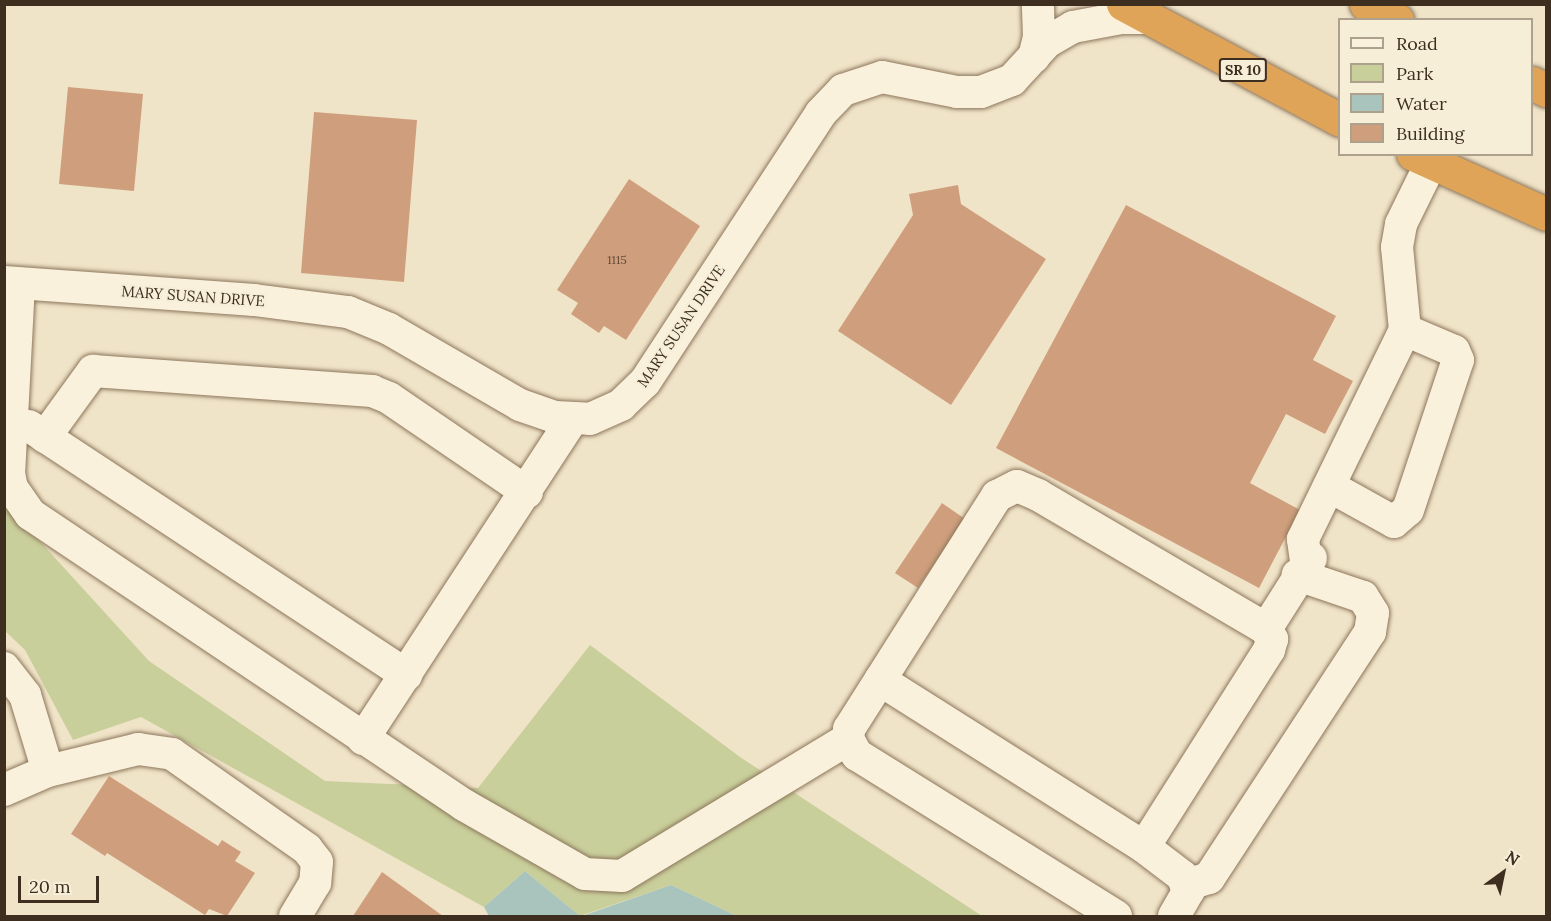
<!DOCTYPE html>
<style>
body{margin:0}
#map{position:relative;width:1551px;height:921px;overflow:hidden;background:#f0e4c8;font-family:Lora,serif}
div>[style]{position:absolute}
.green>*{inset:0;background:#c9cf9b}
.water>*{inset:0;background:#a9c4bc}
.building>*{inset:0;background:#cf9f7d}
.roads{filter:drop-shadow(0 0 2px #8d765c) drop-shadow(0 0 2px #8d765c)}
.minor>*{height:32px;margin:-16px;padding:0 16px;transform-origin:16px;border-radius:16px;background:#faf1dc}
.highway>*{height:33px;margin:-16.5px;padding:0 16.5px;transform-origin:16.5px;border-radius:16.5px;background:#e0a458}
span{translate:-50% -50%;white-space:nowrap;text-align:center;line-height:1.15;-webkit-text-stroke:4.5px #f7eed8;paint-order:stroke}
.number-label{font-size:12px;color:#624a37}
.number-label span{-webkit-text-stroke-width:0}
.shield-label span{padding:2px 4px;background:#f7eed8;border:2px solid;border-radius:4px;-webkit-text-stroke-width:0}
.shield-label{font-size:14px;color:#3d2e20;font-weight:700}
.street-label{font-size:15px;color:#3d2e20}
.frame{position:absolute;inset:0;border:6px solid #3d2e20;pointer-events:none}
.legend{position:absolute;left:1338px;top:18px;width:195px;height:138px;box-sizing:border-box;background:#f7eed8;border:2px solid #ada18e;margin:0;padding:8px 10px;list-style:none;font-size:18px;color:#3d2e20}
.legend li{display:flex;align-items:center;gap:12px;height:30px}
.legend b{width:30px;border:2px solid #ada18e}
.north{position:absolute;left:1473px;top:843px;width:60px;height:60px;-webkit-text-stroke:4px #f7eed8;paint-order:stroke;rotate:33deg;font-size:16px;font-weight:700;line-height:24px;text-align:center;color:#3d2e20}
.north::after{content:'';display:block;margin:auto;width:21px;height:27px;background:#3d2e20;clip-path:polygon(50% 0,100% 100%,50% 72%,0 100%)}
.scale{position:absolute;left:18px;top:876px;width:81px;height:27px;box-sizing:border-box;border:3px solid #3d2e20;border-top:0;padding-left:8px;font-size:18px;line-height:21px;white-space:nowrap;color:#3d2e20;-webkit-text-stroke:4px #f7eed8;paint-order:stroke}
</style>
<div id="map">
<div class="green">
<i style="clip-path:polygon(4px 502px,149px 661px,325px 781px,478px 788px,590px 645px,740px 757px,982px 916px,737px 916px,671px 885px,580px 916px,525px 871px,484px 907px,141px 717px,73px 740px,25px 650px,5px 631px)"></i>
</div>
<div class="water">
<i style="clip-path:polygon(525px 871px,580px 916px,489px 916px,484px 907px)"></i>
<i style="clip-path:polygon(671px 885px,737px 916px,582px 916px)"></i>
</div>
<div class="building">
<i style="clip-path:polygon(68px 87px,143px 94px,134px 191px,59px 184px)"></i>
<i style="clip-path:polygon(314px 112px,417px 120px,404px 282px,301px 273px)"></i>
<i style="clip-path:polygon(629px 179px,700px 226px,626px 340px,604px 326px,599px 333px,571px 314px,578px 303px,557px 290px)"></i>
<i style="clip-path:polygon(958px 185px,961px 204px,1046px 259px,951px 405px,838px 331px,913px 215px,909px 194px)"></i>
<i style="clip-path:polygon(1126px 205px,1336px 316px,1313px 360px,1353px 381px,1325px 434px,1286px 414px,1250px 483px,1300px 510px,1259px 588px,996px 448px)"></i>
<i style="clip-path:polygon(942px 503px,965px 519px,918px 588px,895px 573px)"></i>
<i style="clip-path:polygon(109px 776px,218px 846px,222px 840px,241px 852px,235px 861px,255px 873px,227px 916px,209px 909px,205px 915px,107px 853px,105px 856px,71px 834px)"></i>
<i style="clip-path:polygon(382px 872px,443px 916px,353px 916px)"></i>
</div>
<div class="roads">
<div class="minor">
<i style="left:1034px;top:57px;width:21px;rotate:-76deg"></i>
<i style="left:1039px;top:37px;width:33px;rotate:-92deg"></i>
<i style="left:4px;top:282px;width:251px;rotate:4.1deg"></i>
<i style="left:254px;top:300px;width:95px;rotate:7.3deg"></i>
<i style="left:348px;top:312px;width:44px;rotate:22.5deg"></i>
<i style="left:389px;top:329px;width:151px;rotate:30.1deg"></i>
<i style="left:520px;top:405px;width:37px;rotate:19deg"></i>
<i style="left:555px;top:417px;width:35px;rotate:3deg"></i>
<i style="left:590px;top:419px;width:34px;rotate:-24deg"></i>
<i style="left:621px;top:405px;width:33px;rotate:-44deg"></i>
<i style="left:645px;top:382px;width:321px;rotate:-56.8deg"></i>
<i style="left:821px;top:113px;width:32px;rotate:-46deg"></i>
<i style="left:843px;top:90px;width:41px;rotate:-18.4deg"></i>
<i style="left:882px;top:77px;width:76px;rotate:11.3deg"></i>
<i style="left:957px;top:92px;width:24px"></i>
<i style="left:981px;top:92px;width:33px;rotate:-21deg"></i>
<i style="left:1012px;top:80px;width:52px;rotate:-47.4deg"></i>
<i style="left:1047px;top:42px;width:30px;rotate:-30deg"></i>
<i style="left:1073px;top:27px;width:49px;rotate:-10.6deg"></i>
<i style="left:1121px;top:18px;width:26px"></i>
<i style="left:19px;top:284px;width:189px;rotate:93deg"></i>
<i style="left:9px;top:473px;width:15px;rotate:79deg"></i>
<i style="left:12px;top:488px;width:32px;rotate:55deg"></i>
<i style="left:30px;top:514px;width:523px;rotate:33.84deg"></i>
<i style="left:464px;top:805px;width:139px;rotate:29.7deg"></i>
<i style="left:585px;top:874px;width:37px;rotate:3deg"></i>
<i style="left:622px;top:876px;width:264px;rotate:-31.2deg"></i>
<i style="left:29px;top:426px;width:452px;rotate:33.4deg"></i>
<i style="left:45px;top:437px;width:82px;rotate:-54deg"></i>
<i style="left:93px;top:371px;width:280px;rotate:4.1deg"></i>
<i style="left:372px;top:391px;width:18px;rotate:22deg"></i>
<i style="left:389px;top:398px;width:167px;rotate:34.3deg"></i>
<i style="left:1329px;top:486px;width:74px;rotate:29deg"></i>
<i style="left:1394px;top:522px;width:18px;rotate:-41deg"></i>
<i style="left:1408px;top:510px;width:158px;rotate:-71.6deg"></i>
<i style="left:1458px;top:360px;width:10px;rotate:-114deg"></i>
<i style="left:1454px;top:351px;width:53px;rotate:-156.8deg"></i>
<i style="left:1306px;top:561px;width:22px;rotate:-98deg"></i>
<i style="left:1303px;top:539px;width:233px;rotate:-64deg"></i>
<i style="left:1405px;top:330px;width:83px;rotate:-95.5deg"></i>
<i style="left:1397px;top:247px;width:23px;rotate:-80deg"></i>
<i style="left:1401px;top:224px;width:68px;rotate:-63.8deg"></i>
<i style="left:1266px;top:629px;width:84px;rotate:-57.6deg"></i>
<i style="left:4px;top:668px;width:34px;rotate:52deg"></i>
<i style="left:25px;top:695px;width:79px;rotate:73.2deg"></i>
<i style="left:880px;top:680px;width:312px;rotate:32.3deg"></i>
<i style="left:363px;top:739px;width:381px;rotate:-56.8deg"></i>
<i style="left:4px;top:790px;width:48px;rotate:-23.4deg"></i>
<i style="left:48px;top:771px;width:93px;rotate:-13.7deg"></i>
<i style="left:138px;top:749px;width:34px;rotate:8deg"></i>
<i style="left:172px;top:754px;width:165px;rotate:35.1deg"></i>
<i style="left:307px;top:849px;width:16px;rotate:52deg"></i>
<i style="left:317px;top:862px;width:21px;rotate:95deg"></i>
<i style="left:315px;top:883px;width:39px;rotate:121deg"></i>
<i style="left:1186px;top:885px;width:24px;rotate:-17deg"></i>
<i style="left:1209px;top:878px;width:294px;rotate:-56.8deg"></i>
<i style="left:1370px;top:632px;width:19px;rotate:-81deg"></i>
<i style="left:1373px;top:613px;width:19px;rotate:-122deg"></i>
<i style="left:1363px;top:597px;width:69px;rotate:-161.3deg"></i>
<i style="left:1116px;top:916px;width:305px;rotate:-148.1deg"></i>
<i style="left:857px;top:755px;width:18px;rotate:-119deg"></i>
<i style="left:848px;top:739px;width:10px;rotate:-84deg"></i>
<i style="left:849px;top:729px;width:276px;rotate:-57.6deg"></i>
<i style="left:997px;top:496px;width:22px;rotate:-27deg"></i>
<i style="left:1017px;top:486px;width:23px;rotate:23deg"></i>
<i style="left:1038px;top:495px;width:264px;rotate:30.4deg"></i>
<i style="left:1266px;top:629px;width:12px;rotate:59deg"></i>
<i style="left:1272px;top:639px;width:11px;rotate:105deg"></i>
<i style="left:1269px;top:650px;width:233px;rotate:122.4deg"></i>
<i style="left:1144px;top:847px;width:48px;rotate:37.3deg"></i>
<i style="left:1182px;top:876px;width:10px;rotate:66deg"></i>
<i style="left:1186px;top:885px;width:6px;rotate:59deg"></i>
<i style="left:1189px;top:890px;width:30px;rotate:120deg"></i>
</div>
<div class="highway">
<i style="left:1123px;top:4px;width:246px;rotate:28.1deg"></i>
<i style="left:1366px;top:4px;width:35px;rotate:27deg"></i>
<i style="left:1532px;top:83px;width:16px;rotate:27deg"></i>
<i style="left:1413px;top:154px;width:146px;rotate:24.3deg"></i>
</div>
</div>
<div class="number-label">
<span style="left:617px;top:260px">1115</span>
</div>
<div class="shield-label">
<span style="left:1243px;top:70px">SR 10</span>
</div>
<div class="street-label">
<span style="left:193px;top:296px;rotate:4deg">MARY SUSAN DRIVE</span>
<span style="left:681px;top:326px;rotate:-56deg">MARY SUSAN DRIVE</span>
</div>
<div class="frame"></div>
<ul class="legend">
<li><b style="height:8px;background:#faf1dc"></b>Road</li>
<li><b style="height:16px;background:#c9cf9b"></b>Park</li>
<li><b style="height:16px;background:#a9c4bc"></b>Water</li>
<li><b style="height:16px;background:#cf9f7d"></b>Building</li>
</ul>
<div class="north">N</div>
<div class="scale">20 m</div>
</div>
